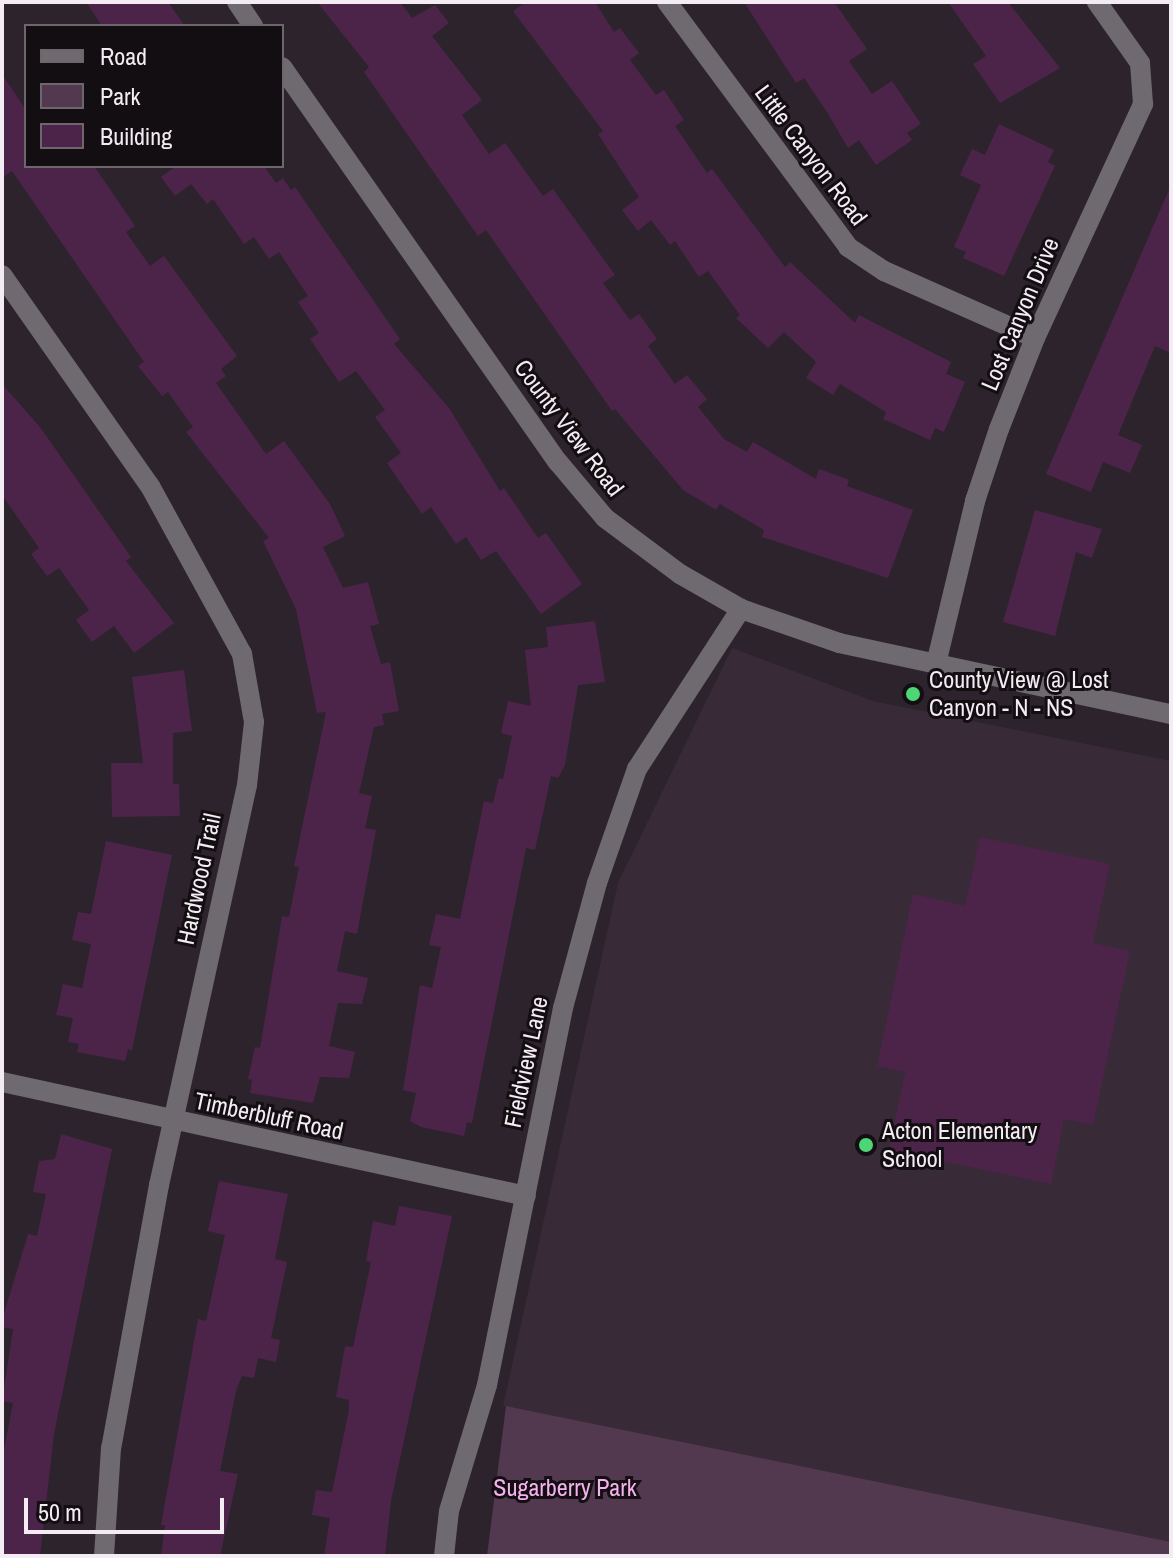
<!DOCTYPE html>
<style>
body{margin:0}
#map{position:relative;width:1173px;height:1558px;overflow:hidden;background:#2d232c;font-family:"Archivo Narrow",sans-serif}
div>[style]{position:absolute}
.built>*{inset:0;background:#392a37}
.green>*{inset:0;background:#533950}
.building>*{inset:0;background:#4c2449}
.minor>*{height:20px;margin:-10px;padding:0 10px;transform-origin:10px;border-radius:10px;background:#6f6a6f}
.tertiary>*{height:20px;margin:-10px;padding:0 10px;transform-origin:10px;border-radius:10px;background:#6f6a6f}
.dots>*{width:22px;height:22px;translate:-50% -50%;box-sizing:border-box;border:4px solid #130e12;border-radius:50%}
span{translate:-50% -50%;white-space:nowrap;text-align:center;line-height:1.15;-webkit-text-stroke:6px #130e12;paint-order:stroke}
.street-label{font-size:24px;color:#f3ecf2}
.poi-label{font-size:24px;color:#f3ecf2}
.left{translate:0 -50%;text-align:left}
.park-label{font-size:24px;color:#f5b1ee}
.frame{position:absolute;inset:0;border:4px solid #f3ecf2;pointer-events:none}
.legend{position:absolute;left:24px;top:24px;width:260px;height:144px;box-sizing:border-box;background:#130e12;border:2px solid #6d676c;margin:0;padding:10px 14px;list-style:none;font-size:24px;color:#f3ecf2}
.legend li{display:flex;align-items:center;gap:16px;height:40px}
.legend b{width:40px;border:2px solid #6d676c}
.scale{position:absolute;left:24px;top:1498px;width:200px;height:36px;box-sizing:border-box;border:4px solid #f3ecf2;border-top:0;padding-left:10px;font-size:24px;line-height:28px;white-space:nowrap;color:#f3ecf2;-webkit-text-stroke:6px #130e12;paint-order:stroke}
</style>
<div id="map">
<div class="built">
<i style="clip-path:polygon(732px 648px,873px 701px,1171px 761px,1171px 1542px,503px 1406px,618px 883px)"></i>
</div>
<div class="green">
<i style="clip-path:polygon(506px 1406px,1171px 1542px,1171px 1556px,487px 1556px)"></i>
</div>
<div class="building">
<i style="clip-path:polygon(86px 2px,168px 2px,185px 26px,102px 26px)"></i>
<i style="clip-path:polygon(317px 2px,400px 2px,412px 18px,435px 5px,449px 23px,432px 36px,482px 100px,462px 115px,489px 154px,505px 143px,543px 196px,553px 189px,615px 275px,603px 283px,630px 320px,639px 314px,657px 339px,648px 346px,675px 384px,687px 375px,707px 399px,698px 407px,724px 439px,747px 452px,753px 442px,816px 479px,819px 469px,849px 480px,847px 486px,913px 510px,888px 578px,762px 537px,764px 530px,720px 504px,716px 510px,683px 490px,615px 409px,612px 411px,486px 230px,478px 236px,364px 72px,369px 67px)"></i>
<i style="clip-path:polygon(526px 2px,595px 2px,614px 32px,620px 28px,639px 53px,630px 60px,656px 95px,664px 90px,684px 120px,675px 126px,707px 173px,712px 169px,785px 267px,790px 262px,855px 323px,859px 315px,951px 362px,946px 374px,965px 382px,944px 432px,935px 428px,930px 440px,883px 419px,886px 412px,840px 384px,833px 395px,806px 378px,816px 362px,784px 332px,768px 348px,736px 318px,740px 315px,708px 271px,699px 277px,675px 241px,670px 245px,651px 220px,638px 231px,622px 210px,639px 197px,598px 134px,603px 131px,513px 11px)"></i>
<i style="clip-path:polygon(744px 2px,834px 2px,867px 49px,849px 61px,872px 94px,892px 81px,921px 124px,907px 133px,912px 140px,876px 165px,859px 140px,848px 148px,827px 112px,804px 78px,796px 83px)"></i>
<i style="clip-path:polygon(948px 2px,1008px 2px,1060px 68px,1000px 103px,973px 64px,986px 56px)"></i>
<i style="clip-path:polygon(2px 74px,26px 110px,26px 166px,94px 166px,135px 226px,126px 232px,150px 266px,164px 256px,237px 356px,221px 369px,226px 376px,216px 383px,266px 454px,284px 441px,330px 504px,345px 536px,323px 547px,343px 588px,368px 582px,379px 624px,370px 626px,381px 664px,390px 662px,399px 711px,382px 714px,384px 725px,374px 727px,359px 793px,372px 796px,365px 828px,376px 830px,357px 934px,345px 931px,337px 971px,368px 978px,362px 1004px,338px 1003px,329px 1046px,355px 1052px,349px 1078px,320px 1077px,313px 1103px,250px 1093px,252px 1080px,248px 1079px,255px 1047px,260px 1048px,282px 916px,289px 917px,299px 867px,294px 866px,326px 712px,317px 713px,296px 609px,263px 541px,269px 538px,186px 432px,193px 427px,168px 392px,162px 396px,138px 366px,144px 362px,12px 171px,2px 178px)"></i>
<i style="clip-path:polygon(999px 124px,1054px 150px,1048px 162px,1055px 166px,1004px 276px,963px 258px,966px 252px,954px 247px,981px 185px,960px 175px,972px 149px,985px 155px)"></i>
<i style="clip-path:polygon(176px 166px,264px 166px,276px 183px,283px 178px,291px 190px,295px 187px,400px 339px,394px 344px,449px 408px,500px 491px,504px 488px,538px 538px,546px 533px,582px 584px,541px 614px,496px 551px,481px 560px,466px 537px,456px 544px,431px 507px,422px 514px,387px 463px,401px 453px,375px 417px,385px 410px,356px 371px,339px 382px,310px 339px,319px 333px,298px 302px,308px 296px,279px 252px,269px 259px,254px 237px,244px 244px,213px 199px,207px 204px,191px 184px,175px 196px,161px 177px)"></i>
<i style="clip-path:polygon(1171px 185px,1171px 353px,1155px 346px,1118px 435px,1142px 445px,1130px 473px,1103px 462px,1091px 492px,1046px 474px)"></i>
<i style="clip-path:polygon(2px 384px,40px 427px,131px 557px,126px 561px,174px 623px,134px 653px,114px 626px,92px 642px,76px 620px,89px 610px,59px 568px,47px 576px,31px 554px,39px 548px,2px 495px)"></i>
<i style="clip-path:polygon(1035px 510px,1102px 529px,1092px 558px,1076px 552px,1055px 636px,1003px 622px)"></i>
<i style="clip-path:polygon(595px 621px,605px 682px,578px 685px,565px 765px,558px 778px,551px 776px,535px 850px,526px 848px,472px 1123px,467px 1122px,464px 1136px,421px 1127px,410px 1121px,416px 1093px,403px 1090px,420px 985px,432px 988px,441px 947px,429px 945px,436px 914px,460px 919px,484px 801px,493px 803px,499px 778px,503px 779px,512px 736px,501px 733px,508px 701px,531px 706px,525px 650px,548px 647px,546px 627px)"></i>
<i style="clip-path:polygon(184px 670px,192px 731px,173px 733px,173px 784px,179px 784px,180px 816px,112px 817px,111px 763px,143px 763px,132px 677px)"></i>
<i style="clip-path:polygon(980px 837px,1110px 864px,1093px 943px,1130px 951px,1093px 1125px,1064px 1119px,1051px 1184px,889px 1150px,905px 1072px,877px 1066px,913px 894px,965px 906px)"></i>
<i style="clip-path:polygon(106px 841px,172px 855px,132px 1050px,128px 1049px,125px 1061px,77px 1052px,79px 1044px,68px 1042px,73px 1018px,56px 1015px,63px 984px,82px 988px,91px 944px,72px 940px,78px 912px,91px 914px)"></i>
<i style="clip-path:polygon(61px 1134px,112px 1149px,54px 1434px,40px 1556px,2px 1556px,2px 1460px,13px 1403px,2px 1401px,13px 1329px,2px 1327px,2px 1320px,28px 1234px,37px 1236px,46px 1194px,33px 1192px,39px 1161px,55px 1159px)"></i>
<i style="clip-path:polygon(219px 1181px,288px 1194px,275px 1259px,287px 1262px,271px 1338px,280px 1340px,276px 1362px,258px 1358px,254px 1378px,242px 1376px,236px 1391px,220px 1471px,238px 1474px,220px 1556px,161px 1556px,165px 1525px,161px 1525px,198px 1319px,206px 1321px,225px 1235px,208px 1231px)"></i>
<i style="clip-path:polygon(399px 1206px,452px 1216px,391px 1501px,385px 1556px,324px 1556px,330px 1518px,312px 1515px,316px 1490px,332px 1492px,349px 1410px,349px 1400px,336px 1397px,345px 1346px,353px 1347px,371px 1262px,366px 1261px,373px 1221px,395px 1226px)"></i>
</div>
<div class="minor">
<i style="left:667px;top:2px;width:305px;rotate:53.5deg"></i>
<i style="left:848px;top:247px;width:43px;rotate:33.7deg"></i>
<i style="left:884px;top:271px;width:165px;rotate:23.9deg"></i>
<i style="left:2px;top:275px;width:258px;rotate:55deg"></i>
<i style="left:150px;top:486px;width:192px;rotate:61.3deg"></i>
<i style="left:242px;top:654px;width:69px;rotate:80deg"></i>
<i style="left:254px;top:722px;width:63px;rotate:96.3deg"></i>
<i style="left:247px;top:785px;width:410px;rotate:102.4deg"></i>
<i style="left:159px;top:1185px;width:267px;rotate:100.3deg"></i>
<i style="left:111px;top:1448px;width:108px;rotate:93.7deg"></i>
<i style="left:936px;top:664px;width:168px;rotate:-76.5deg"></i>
<i style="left:975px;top:501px;width:76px;rotate:-71.6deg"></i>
<i style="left:999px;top:429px;width:98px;rotate:-68.4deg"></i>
<i style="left:1035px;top:338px;width:258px;rotate:-65.2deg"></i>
<i style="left:1143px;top:104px;width:41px;rotate:-94.2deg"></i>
<i style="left:1140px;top:63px;width:75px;rotate:-125.2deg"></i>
<i style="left:2px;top:1082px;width:536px;rotate:12.27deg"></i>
<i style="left:444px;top:1556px;width:45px;rotate:-83.7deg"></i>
<i style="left:449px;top:1511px;width:132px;rotate:-73.2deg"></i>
<i style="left:487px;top:1385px;width:385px;rotate:-78.6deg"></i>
<i style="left:563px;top:1008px;width:130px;rotate:-74.8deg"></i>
<i style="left:597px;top:883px;width:121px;rotate:-70.7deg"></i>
<i style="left:637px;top:769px;width:191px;rotate:-57deg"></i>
</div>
<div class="tertiary">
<i style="left:237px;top:2px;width:29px;rotate:56deg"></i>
<i style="left:282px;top:67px;width:482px;rotate:55.1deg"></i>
<i style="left:558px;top:462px;width:73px;rotate:50deg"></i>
<i style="left:605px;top:518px;width:94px;rotate:36.7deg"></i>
<i style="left:680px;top:574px;width:70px;rotate:29.8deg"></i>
<i style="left:741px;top:609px;width:104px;rotate:19.1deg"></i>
<i style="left:839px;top:643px;width:340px;rotate:12.1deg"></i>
</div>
<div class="dots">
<i style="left:913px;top:694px;background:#4dd676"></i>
<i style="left:866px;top:1145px;background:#4dd676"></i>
</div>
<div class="street-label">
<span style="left:811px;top:155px;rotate:53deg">Little Canyon Road</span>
<span style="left:1020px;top:314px;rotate:-67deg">Lost Canyon Drive</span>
<span style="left:569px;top:428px;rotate:53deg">County View Road</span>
<span style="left:199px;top:879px;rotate:-78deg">Hardwood Trail</span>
<span style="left:526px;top:1062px;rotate:-78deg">Fieldview Lane</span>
<span style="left:269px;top:1116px;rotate:12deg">Timberbluff Road</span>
</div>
<div class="poi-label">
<span class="left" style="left:929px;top:694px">County View @ Lost<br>Canyon - N - NS</span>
<span class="left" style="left:882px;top:1145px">Acton Elementary<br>School</span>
</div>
<div class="park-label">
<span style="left:565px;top:1488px">Sugarberry Park</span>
</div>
<div class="frame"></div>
<ul class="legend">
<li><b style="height:10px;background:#6f6a6f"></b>Road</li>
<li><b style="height:22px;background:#533950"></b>Park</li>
<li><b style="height:22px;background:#4c2449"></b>Building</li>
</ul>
<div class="scale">50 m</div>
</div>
